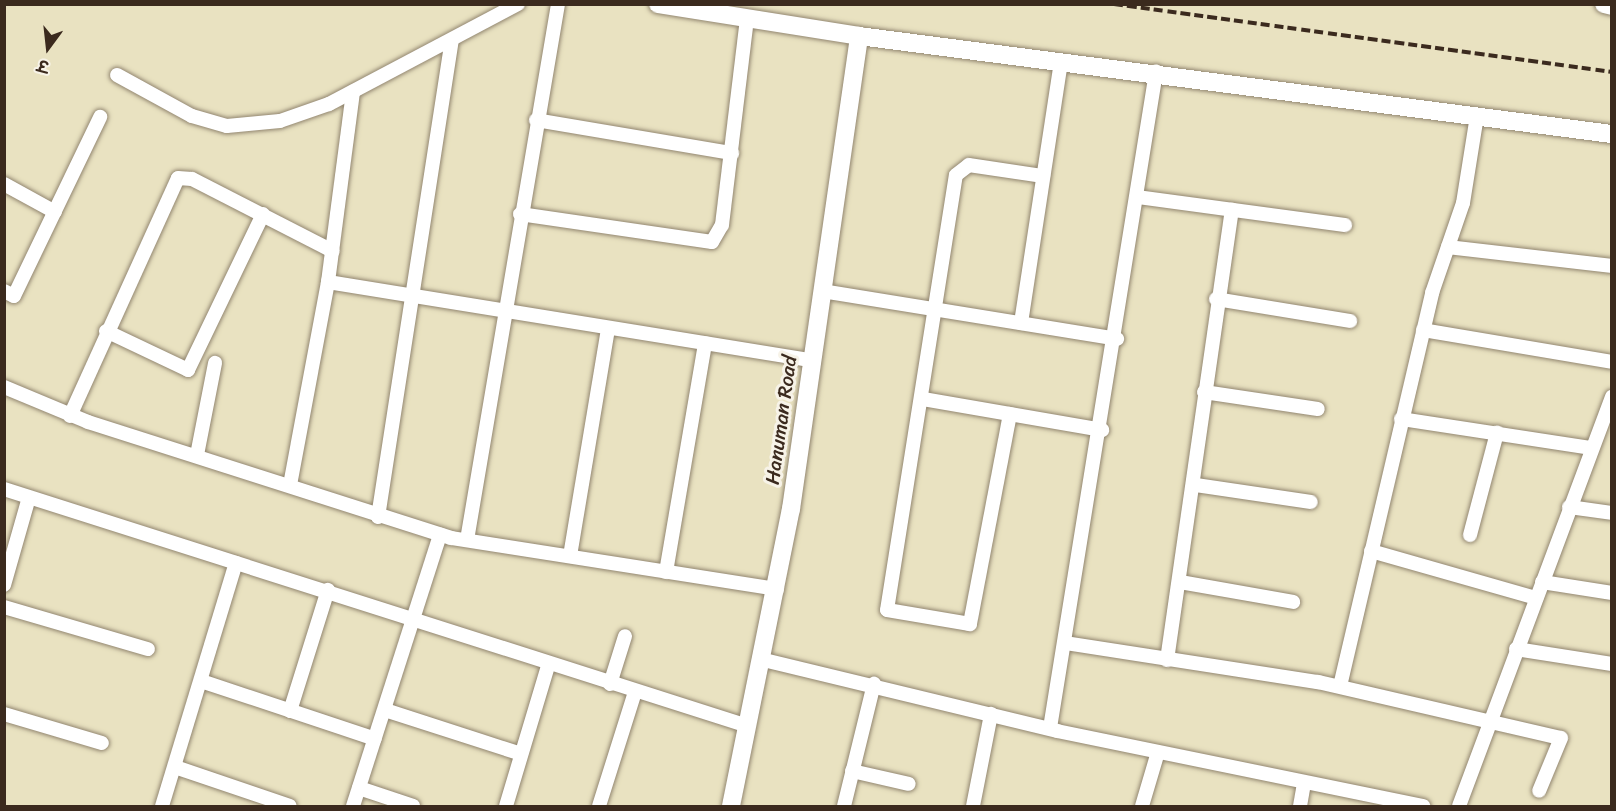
<!DOCTYPE html>
<meta charset="utf-8">
<style>
body{margin:0}
#map{position:relative;width:1616px;height:811px;overflow:hidden;background:#e9e2c1;font-family:Sriracha,"Playpen Sans Deva",sans-serif}
div>[style]{position:absolute}
.roads{filter:drop-shadow(0 0 2px #928670) drop-shadow(0 0 2px #928670)}
.minor>*{height:14px;margin:-7px;padding:0 7px;transform-origin:7px;border-radius:7px;background:#fff}
.tertiary>*{height:18px;margin:-9px;padding:0 9px;transform-origin:9px;border-radius:9px;background:#fff}
.rail>*{height:4px;margin-top:-2px;transform-origin:0;background:repeating-linear-gradient(90deg,#3b2a1e 0 9px,transparent 0 13.5px)}
span{translate:-50% -50%;white-space:nowrap;text-align:center;line-height:1.15;-webkit-text-stroke:6px #f7f3e8;paint-order:stroke}
.street-label{font-size:20px;color:#3b2a1e}
.frame{position:absolute;inset:0;border:6px solid #3b2a1e;pointer-events:none}
.north{position:absolute;left:18px;top:18px;width:60px;height:60px;-webkit-text-stroke:4px #f7f3e8;paint-order:stroke;rotate:195deg;font-size:16px;font-weight:700;line-height:24px;text-align:center;color:#3b2a1e}
.north::after{content:'';display:block;margin:auto;width:21px;height:27px;background:#3b2a1e;clip-path:polygon(50% 0,100% 100%,50% 72%,0 100%)}
</style>
<div id="map">
<div class="roads">
<div class="minor">
<i style="left:117px;top:75px;width:85px;rotate:28.7deg"></i>
<i style="left:192px;top:116px;width:36px;rotate:16deg"></i>
<i style="left:227px;top:126px;width:53px;rotate:-5.4deg"></i>
<i style="left:280px;top:121px;width:52px;rotate:-19.1deg"></i>
<i style="left:329px;top:104px;width:214px;rotate:-27.9deg"></i>
<i style="left:536px;top:120px;width:199px;rotate:9.6deg"></i>
<i style="left:4px;top:184px;width:58px;rotate:28.8deg"></i>
<i style="left:1138px;top:197px;width:209px;rotate:7.7deg"></i>
<i style="left:520px;top:214px;width:194px;rotate:8.3deg"></i>
<i style="left:712px;top:242px;width:20px;rotate:-60deg"></i>
<i style="left:722px;top:225px;width:209px;rotate:-83.1deg"></i>
<i style="left:1448px;top:247px;width:165px;rotate:6.6deg"></i>
<i style="left:328px;top:282px;width:490px;rotate:9.2deg"></i>
<i style="left:4px;top:291px;width:11px;rotate:27deg"></i>
<i style="left:14px;top:296px;width:199px;rotate:-64.3deg"></i>
<i style="left:822px;top:291px;width:299px;rotate:9.2deg"></i>
<i style="left:1216px;top:299px;width:136px;rotate:9.3deg"></i>
<i style="left:1021px;top:323px;width:264px;rotate:-81.3deg"></i>
<i style="left:1423px;top:330px;width:192px;rotate:9.6deg"></i>
<i style="left:106px;top:331px;width:91px;rotate:25.4deg"></i>
<i style="left:188px;top:370px;width:173px;rotate:-64.3deg"></i>
<i style="left:4px;top:387px;width:91px;rotate:22.6deg"></i>
<i style="left:88px;top:422px;width:381px;rotate:17.7deg"></i>
<i style="left:451px;top:538px;width:330px;rotate:8.9deg"></i>
<i style="left:1204px;top:392px;width:115px;rotate:8.5deg"></i>
<i style="left:923px;top:399px;width:182px;rotate:9.8deg"></i>
<i style="left:1010px;top:414px;width:214px;rotate:100.8deg"></i>
<i style="left:970px;top:624px;width:84px;rotate:-170.4deg"></i>
<i style="left:887px;top:610px;width:440px;rotate:-81deg"></i>
<i style="left:956px;top:175px;width:16px;rotate:-38deg"></i>
<i style="left:969px;top:165px;width:75px;rotate:8.5deg"></i>
<i style="left:70px;top:416px;width:261px;rotate:-65.6deg"></i>
<i style="left:178px;top:178px;width:14px;rotate:4deg"></i>
<i style="left:192px;top:179px;width:158px;rotate:27.1deg"></i>
<i style="left:1401px;top:419px;width:191px;rotate:8.7deg"></i>
<i style="left:197px;top:455px;width:94px;rotate:-78.9deg"></i>
<i style="left:290px;top:485px;width:207px;rotate:-79.4deg"></i>
<i style="left:328px;top:282px;width:192px;rotate:-82.5deg"></i>
<i style="left:1196px;top:485px;width:116px;rotate:8.4deg"></i>
<i style="left:4px;top:489px;width:781px;rotate:17.67deg"></i>
<i style="left:1569px;top:507px;width:43px;rotate:7.9deg"></i>
<i style="left:378px;top:517px;width:482px;rotate:-81.2deg"></i>
<i style="left:1470px;top:535px;width:106px;rotate:-75.2deg"></i>
<i style="left:467px;top:540px;width:544px;rotate:-80.36deg"></i>
<i style="left:1371px;top:551px;width:172px;rotate:15.9deg"></i>
<i style="left:570px;top:556px;width:229px;rotate:-80.5deg"></i>
<i style="left:666px;top:572px;width:232px;rotate:-80.3deg"></i>
<i style="left:1180px;top:582px;width:115px;rotate:10deg"></i>
<i style="left:1542px;top:582px;width:71px;rotate:8.9deg"></i>
<i style="left:4px;top:585px;width:91px;rotate:-74.1deg"></i>
<i style="left:4px;top:607px;width:150px;rotate:16.3deg"></i>
<i style="left:1065px;top:643px;width:256px;rotate:8.8deg"></i>
<i style="left:1318px;top:682px;width:249px;rotate:13deg"></i>
<i style="left:1561px;top:738px;width:57px;rotate:112.5deg"></i>
<i style="left:1516px;top:649px;width:97px;rotate:8.9deg"></i>
<i style="left:764px;top:660px;width:301px;rotate:13.6deg"></i>
<i style="left:1057px;top:731px;width:374px;rotate:11.6deg"></i>
<i style="left:1167px;top:660px;width:455px;rotate:-81.8deg"></i>
<i style="left:201px;top:681px;width:183px;rotate:18.4deg"></i>
<i style="left:610px;top:684px;width:50px;rotate:-72.6deg"></i>
<i style="left:1340px;top:686px;width:404px;rotate:-76.8deg"></i>
<i style="left:1432px;top:293px;width:95px;rotate:-71deg"></i>
<i style="left:1463px;top:203px;width:88px;rotate:-80.9deg"></i>
<i style="left:385px;top:710px;width:143px;rotate:17.9deg"></i>
<i style="left:290px;top:711px;width:127px;rotate:-72.6deg"></i>
<i style="left:4px;top:714px;width:102px;rotate:16.5deg"></i>
<i style="left:1050px;top:728px;width:665px;rotate:-80.82deg"></i>
<i style="left:175px;top:767px;width:121px;rotate:18.7deg"></i>
<i style="left:852px;top:771px;width:58px;rotate:12.8deg"></i>
<i style="left:359px;top:788px;width:57px;rotate:18.4deg"></i>
<i style="left:162px;top:806px;width:254px;rotate:-73.1deg"></i>
<i style="left:353px;top:806px;width:285px;rotate:-72.2deg"></i>
<i style="left:506px;top:806px;width:149px;rotate:-73.3deg"></i>
<i style="left:599px;top:806px;width:120px;rotate:-72.5deg"></i>
<i style="left:844px;top:806px;width:126px;rotate:-76.2deg"></i>
<i style="left:973px;top:806px;width:94px;rotate:-78.9deg"></i>
<i style="left:1142px;top:806px;width:56px;rotate:-73.5deg"></i>
<i style="left:1300px;top:806px;width:23px;rotate:-80deg"></i>
<i style="left:1459px;top:806px;width:437px;rotate:-69.5deg"></i>
</div>
<div class="tertiary">
<i style="left:658px;top:4px;width:204px;rotate:9deg"></i>
<i style="left:859px;top:36px;width:759px;rotate:7.42deg"></i>
<i style="left:1604px;top:4px;width:8px;rotate:14deg"></i>
<i style="left:731px;top:806px;width:303px;rotate:-78.6deg"></i>
<i style="left:791px;top:509px;width:478px;rotate:-81.8deg"></i>
</div>
</div>
<div class="rail">
<i style="left:1114px;top:4px;width:503px;rotate:7.78deg"></i>
</div>
<div class="street-label">
<span style="left:781px;top:420px;rotate:-82deg">Hanuman Road</span>
</div>
<div class="frame"></div>
<div class="north">उ</div>
</div>
